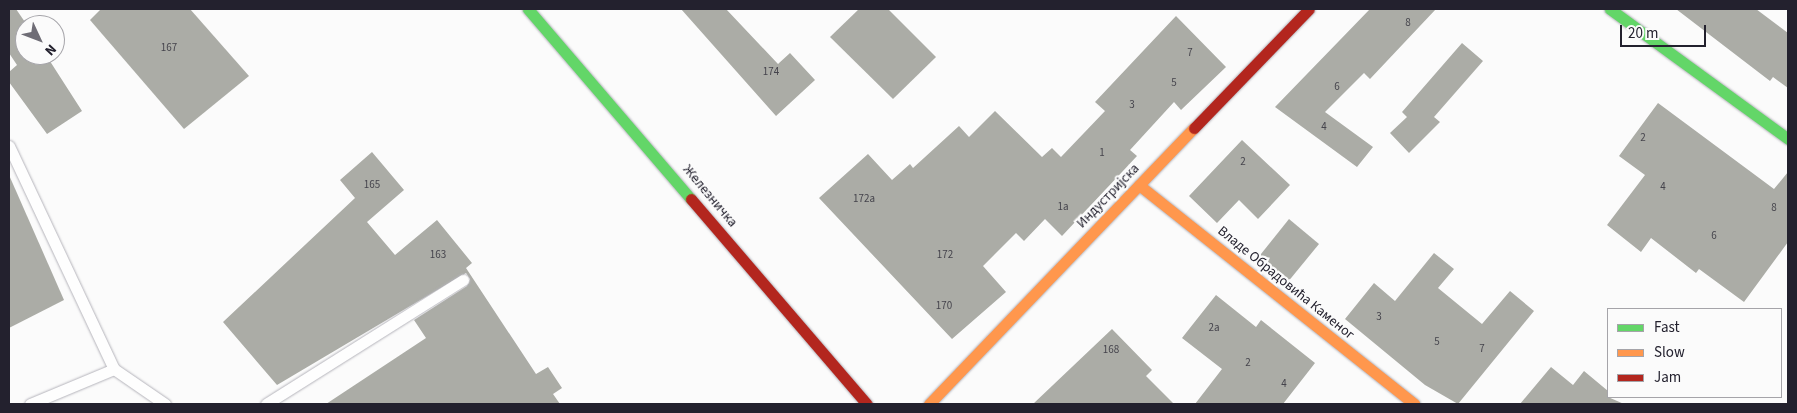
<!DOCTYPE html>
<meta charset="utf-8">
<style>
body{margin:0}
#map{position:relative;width:1797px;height:413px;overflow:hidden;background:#fbfbfb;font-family:"Source Sans 3",sans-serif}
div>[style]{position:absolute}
.building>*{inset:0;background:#abaca6}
.roads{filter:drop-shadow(0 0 1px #b5b4bb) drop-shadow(0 0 1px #b5b4bb)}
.lane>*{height:11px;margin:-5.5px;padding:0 5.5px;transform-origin:5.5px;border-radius:5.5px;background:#fefefe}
.fast>*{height:11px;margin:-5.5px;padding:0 5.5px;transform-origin:5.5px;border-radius:5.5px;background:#63d668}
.slow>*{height:11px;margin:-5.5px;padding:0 5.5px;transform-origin:5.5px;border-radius:5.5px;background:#ff974d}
.jam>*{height:11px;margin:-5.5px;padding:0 5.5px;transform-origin:5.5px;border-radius:5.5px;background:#b3261e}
span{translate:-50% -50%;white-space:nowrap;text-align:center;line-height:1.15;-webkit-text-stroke:4.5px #fbfbfb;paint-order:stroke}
.number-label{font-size:11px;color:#45444c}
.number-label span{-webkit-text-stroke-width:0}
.street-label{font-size:14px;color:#23212e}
.frame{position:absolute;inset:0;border:10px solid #23212e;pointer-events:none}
.legend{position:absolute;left:1607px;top:308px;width:175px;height:90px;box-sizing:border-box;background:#fbfbfb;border:1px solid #a5a4a9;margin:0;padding:6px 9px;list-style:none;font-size:15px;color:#23212e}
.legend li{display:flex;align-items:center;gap:10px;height:25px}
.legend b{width:25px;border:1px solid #a5a4a9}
.north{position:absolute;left:15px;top:15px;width:50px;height:50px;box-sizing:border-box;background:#fbfbfb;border:1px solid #a5a4a9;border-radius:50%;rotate:133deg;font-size:14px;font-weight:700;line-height:20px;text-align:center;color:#23212e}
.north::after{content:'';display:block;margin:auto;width:18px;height:22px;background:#6f6d76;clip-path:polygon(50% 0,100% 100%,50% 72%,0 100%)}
.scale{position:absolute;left:1620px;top:25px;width:86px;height:22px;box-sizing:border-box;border:2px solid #23212e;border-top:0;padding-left:6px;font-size:15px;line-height:18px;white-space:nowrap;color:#23212e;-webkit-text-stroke:4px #fbfbfb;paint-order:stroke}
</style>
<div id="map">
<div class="building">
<i style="clip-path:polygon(9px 9px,16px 9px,27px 25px,25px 55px,46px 55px,82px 111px,47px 134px,9px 82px,9px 72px,17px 65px,9px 53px)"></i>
<i style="clip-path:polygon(101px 9px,190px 9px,249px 76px,184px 129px,90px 20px)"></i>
<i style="clip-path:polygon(681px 9px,726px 9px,778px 64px,790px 53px,815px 80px,776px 116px)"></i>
<i style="clip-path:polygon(859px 9px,888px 9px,936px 57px,893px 99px,830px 37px)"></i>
<i style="clip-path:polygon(1370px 9px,1436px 9px,1370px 79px,1364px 73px,1325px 112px,1373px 147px,1357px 167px,1275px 107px)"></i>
<i style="clip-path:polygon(1676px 9px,1756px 9px,1788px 33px,1788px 88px,1773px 77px,1770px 81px)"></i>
<i style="clip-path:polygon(1176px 16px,1226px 67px,1181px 110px,1174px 102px,1130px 150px,1137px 156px,1062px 236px,1045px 219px,1024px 241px,1016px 233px,983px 266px,1006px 292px,952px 339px,819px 198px,868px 154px,892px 180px,910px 164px,913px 168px,959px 126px,969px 137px,995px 111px,1042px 157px,1052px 148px,1061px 157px,1105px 111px,1095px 102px)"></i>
<i style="clip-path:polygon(1462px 43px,1483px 61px,1434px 117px,1440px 122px,1409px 153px,1390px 133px,1407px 117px,1402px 112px)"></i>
<i style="clip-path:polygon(1658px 103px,1774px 189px,1788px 172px,1788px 242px,1744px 302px,1699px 269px,1696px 273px,1651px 238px,1641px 252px,1607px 225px,1645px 175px,1619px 156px)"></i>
<i style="clip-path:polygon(1242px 140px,1290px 185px,1258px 219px,1239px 200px,1217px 223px,1189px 196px)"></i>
<i style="clip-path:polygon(372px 152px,404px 190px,367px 222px,395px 255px,437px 220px,472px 263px,466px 268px,536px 374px,548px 367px,562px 388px,553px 394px,560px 404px,326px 404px,426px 338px,414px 320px,467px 286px,470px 279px,466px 273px,277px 385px,223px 322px,355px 198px,340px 180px)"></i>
<i style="clip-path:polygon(9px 175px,64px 300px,9px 328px)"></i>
<i style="clip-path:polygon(1289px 219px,1319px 244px,1287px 283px,1257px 259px)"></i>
<i style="clip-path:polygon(1434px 253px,1454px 269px,1438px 288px,1482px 324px,1510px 291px,1534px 311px,1458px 404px,1425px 385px,1345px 319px,1374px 283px,1395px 301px)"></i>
<i style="clip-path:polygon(1216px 295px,1256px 327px,1261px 320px,1315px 363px,1283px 404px,1195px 404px,1222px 369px,1182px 338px)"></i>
<i style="clip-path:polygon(1112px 329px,1152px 370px,1146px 376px,1174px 404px,1033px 404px)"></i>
<i style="clip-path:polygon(1551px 367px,1573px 385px,1584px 371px,1608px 391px,1608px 397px,1624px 404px,1520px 404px)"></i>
</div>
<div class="roads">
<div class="lane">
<i style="left:9px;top:146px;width:246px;rotate:64.8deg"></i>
<i style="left:114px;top:369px;width:62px;rotate:34.5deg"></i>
<i style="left:30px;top:404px;width:91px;rotate:-22.6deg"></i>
<i style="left:266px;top:404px;width:233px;rotate:-32.2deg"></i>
</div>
<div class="fast">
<i style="left:528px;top:9px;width:250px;rotate:49.4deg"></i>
<i style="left:1610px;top:9px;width:220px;rotate:36.1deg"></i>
</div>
<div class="slow">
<i style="left:1139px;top:185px;width:352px;rotate:38.5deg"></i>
<i style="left:929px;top:404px;width:383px;rotate:-46.2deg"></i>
</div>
<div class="jam">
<i style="left:1194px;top:128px;width:165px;rotate:-46deg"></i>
<i style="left:691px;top:199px;width:270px;rotate:49.4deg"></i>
</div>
</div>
<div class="number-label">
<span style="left:1408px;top:23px">8</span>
<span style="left:169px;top:48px">167</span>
<span style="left:1190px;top:53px">7</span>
<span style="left:771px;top:72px">174</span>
<span style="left:1174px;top:83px">5</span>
<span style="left:1337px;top:87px">6</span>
<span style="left:1132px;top:105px">3</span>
<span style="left:1324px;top:127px">4</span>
<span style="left:1643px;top:138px">2</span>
<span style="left:1102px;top:153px">1</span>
<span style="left:1243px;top:162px">2</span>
<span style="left:372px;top:185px">165</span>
<span style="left:1663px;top:187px">4</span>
<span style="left:864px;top:199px">172a</span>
<span style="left:1063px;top:207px">1a</span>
<span style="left:1774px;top:208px">8</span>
<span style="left:1714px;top:236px">6</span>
<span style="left:438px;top:255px">163</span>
<span style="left:945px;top:255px">172</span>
<span style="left:944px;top:306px">170</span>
<span style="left:1379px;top:317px">3</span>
<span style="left:1214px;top:328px">2a</span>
<span style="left:1437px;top:342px">5</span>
<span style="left:1482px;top:349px">7</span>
<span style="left:1111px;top:350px">168</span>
<span style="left:1248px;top:363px">2</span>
<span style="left:1284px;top:384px">4</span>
</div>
<div class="street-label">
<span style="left:710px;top:196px;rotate:50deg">Железничка</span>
<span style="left:1108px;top:196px;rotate:-46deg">Индустријска</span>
<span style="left:1286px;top:283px;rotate:39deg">Владе Обрадовића Каменог</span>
</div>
<div class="frame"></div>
<ul class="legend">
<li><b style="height:6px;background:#63d668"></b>Fast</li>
<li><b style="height:6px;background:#ff974d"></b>Slow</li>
<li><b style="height:6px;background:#b3261e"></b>Jam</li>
</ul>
<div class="north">N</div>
<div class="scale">20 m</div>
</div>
